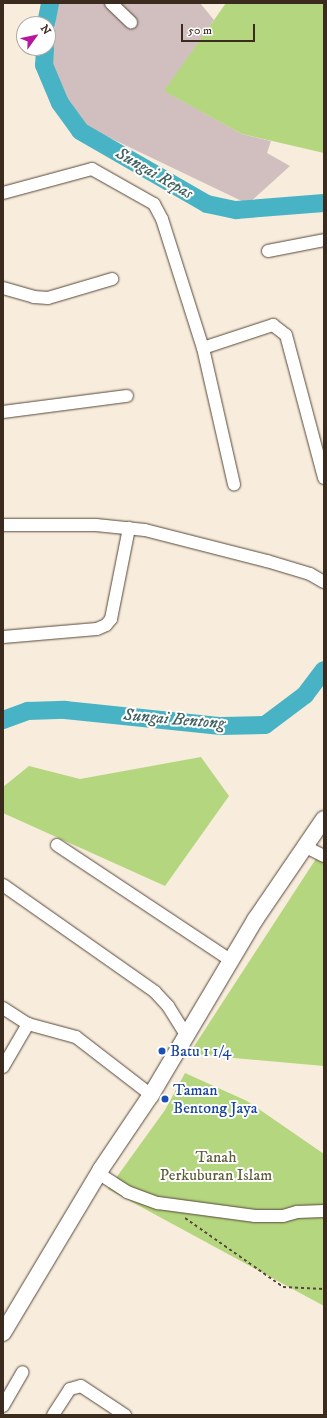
<!DOCTYPE html>
<style>
body{margin:0}
#map{position:relative;width:327px;height:1418px;overflow:hidden;background:#f8eddc;font-family:"IM FELL DW Pica",serif}
div>[style]{position:absolute}
.industrial>*{inset:0;background:#d1bfbf}
.green>*{inset:0;background:#b4d67e}
.river>*{height:18px;margin:-9px;padding:0 9px;transform-origin:9px;border-radius:9px;background:#47b3c4}
.path>*{height:2px;margin-top:-1px;transform-origin:0;background:repeating-linear-gradient(90deg,#57473a 0 3px,transparent 0 6px)}
.roads{filter:drop-shadow(0 0 1px #57473a) drop-shadow(0 0 1px #57473a)}
.minor>*{height:12px;margin:-6px;padding:0 6px;transform-origin:6px;border-radius:6px;background:#fff}
.major>*{height:16px;margin:-8px;padding:0 8px;transform-origin:8px;border-radius:8px;background:#fff}
.dots>*{width:11px;height:11px;translate:-50% -50%;box-sizing:border-box;border:2px solid #fff;border-radius:50%}
span{translate:-50% -50%;white-space:nowrap;text-align:center;line-height:1.15;-webkit-text-stroke:4px #fff;paint-order:stroke}
.transit-label{font-size:16px;color:#164399}
.left{translate:0 -50%;text-align:left}
.park-label{font-size:16px;color:#5f5e3b}
.water-label{font-size:17px;color:#406160;font-style:italic}
.frame{position:absolute;inset:0;border:4px solid #3b2a1e;pointer-events:none}
.north{position:absolute;left:16px;top:16px;width:40px;height:40px;box-sizing:border-box;background:#fff;border:1px solid #b1aaa5;border-radius:50%;rotate:57deg;font-size:11px;font-weight:700;line-height:16px;text-align:center;color:#3b2a1e}
.north::after{content:'';display:block;margin:auto;width:14px;height:18px;background:#b5179e;clip-path:polygon(50% 0,100% 100%,50% 72%,0 100%)}
.scale{position:absolute;left:181px;top:24px;width:74px;height:18px;box-sizing:border-box;border:2px solid #3b2a1e;border-top:0;padding-left:5px;font-size:12px;line-height:14px;white-space:nowrap;color:#3b2a1e;-webkit-text-stroke:3px #fff;paint-order:stroke}
</style>
<div id="map">
<div class="industrial">
<i style="clip-path:polygon(58px 3px,200px 3px,214px 20px,165px 91px,242px 134px,271px 141px,267px 153px,290px 166px,248px 204px,81px 124px,50px 66px)"></i>
</div>
<div class="green">
<i style="clip-path:polygon(226px 3px,324px 3px,324px 153px,242px 134px,164px 91px)"></i>
<i style="clip-path:polygon(201px 757px,229px 796px,165px 886px,3px 813px,3px 787px,29px 766px,80px 779px)"></i>
<i style="clip-path:polygon(324px 847px,324px 1066px,189px 1054px,323px 848px)"></i>
<i style="clip-path:polygon(185px 1073px,247px 1101px,324px 1154px,324px 1306px,108px 1189px,165px 1110px)"></i>
</div>
<div class="river">
<i style="left:46px;top:24px;width:21px;rotate:-79deg"></i>
<i style="left:45px;top:48px;width:17px;rotate:93deg"></i>
<i style="left:44px;top:65px;width:41px;rotate:67.2deg"></i>
<i style="left:60px;top:103px;width:34px;rotate:54deg"></i>
<i style="left:80px;top:131px;width:146px;rotate:29.9deg"></i>
<i style="left:207px;top:204px;width:30px;rotate:12deg"></i>
<i style="left:236px;top:210px;width:88px;rotate:-4.5deg"></i>
<i style="left:3px;top:720px;width:27px;rotate:-20deg"></i>
<i style="left:28px;top:711px;width:37px;rotate:-2deg"></i>
<i style="left:65px;top:710px;width:157px;rotate:5.9deg"></i>
<i style="left:221px;top:726px;width:44px;rotate:-1.3deg"></i>
<i style="left:265px;top:725px;width:50px;rotate:-36.9deg"></i>
<i style="left:305px;top:695px;width:31px;rotate:-53deg"></i>
</div>
<div class="path">
<i style="left:185px;top:1218px;width:120px;rotate:35.1deg"></i>
<i style="left:283px;top:1287px;width:41px;rotate:2.8deg"></i>
</div>
<div class="roads">
<div class="minor">
<i style="left:111px;top:3px;width:28px;rotate:44deg"></i>
<i style="left:3px;top:193px;width:92px;rotate:-15.1deg"></i>
<i style="left:92px;top:169px;width:71px;rotate:29.4deg"></i>
<i style="left:154px;top:204px;width:17px;rotate:62deg"></i>
<i style="left:162px;top:219px;width:135px;rotate:72.4deg"></i>
<i style="left:203px;top:348px;width:140px;rotate:77.2deg"></i>
<i style="left:268px;top:251px;width:57px;rotate:-11.1deg"></i>
<i style="left:3px;top:288px;width:32px;rotate:16deg"></i>
<i style="left:34px;top:297px;width:14px;rotate:4deg"></i>
<i style="left:48px;top:298px;width:67px;rotate:-16.5deg"></i>
<i style="left:203px;top:348px;width:74px;rotate:-18.2deg"></i>
<i style="left:273px;top:325px;width:16px;rotate:38deg"></i>
<i style="left:286px;top:335px;width:148px;rotate:75.1deg"></i>
<i style="left:3px;top:412px;width:125px;rotate:-7.4deg"></i>
<i style="left:3px;top:525px;width:93px"></i>
<i style="left:96px;top:525px;width:49px;rotate:5.8deg"></i>
<i style="left:145px;top:530px;width:126px;rotate:14.3deg"></i>
<i style="left:267px;top:561px;width:45px;rotate:16.8deg"></i>
<i style="left:310px;top:574px;width:16px;rotate:30deg"></i>
<i style="left:3px;top:637px;width:94px;rotate:-4.9deg"></i>
<i style="left:97px;top:629px;width:10px;rotate:-24deg"></i>
<i style="left:106px;top:625px;width:8px;rotate:-50deg"></i>
<i style="left:111px;top:619px;width:93px;rotate:-78.8deg"></i>
<i style="left:57px;top:845px;width:208px;rotate:33.6deg"></i>
<i style="left:304px;top:846px;width:22px;rotate:27deg"></i>
<i style="left:3px;top:885px;width:186px;rotate:35.1deg"></i>
<i style="left:155px;top:992px;width:19px;rotate:47deg"></i>
<i style="left:168px;top:1006px;width:36px;rotate:58deg"></i>
<i style="left:3px;top:1008px;width:30px;rotate:33deg"></i>
<i style="left:28px;top:1024px;width:50px;rotate:15.2deg"></i>
<i style="left:76px;top:1037px;width:95px;rotate:37.7deg"></i>
<i style="left:3px;top:1067px;width:50px;rotate:-59.8deg"></i>
<i style="left:98px;top:1173px;width:35px;rotate:33deg"></i>
<i style="left:127px;top:1192px;width:33px;rotate:20deg"></i>
<i style="left:158px;top:1203px;width:98px;rotate:7.6deg"></i>
<i style="left:255px;top:1216px;width:28px"></i>
<i style="left:283px;top:1216px;width:15px;rotate:-16deg"></i>
<i style="left:297px;top:1212px;width:27px;rotate:-2deg"></i>
<i style="left:3px;top:1406px;width:39px;rotate:-60deg"></i>
<i style="left:53px;top:1415px;width:31px;rotate:-57deg"></i>
<i style="left:70px;top:1389px;width:11px;rotate:-15deg"></i>
<i style="left:81px;top:1386px;width:53px;rotate:33.4deg"></i>
</div>
<div class="major">
<i style="left:3px;top:1333px;width:191px;rotate:-59.1deg"></i>
<i style="left:101px;top:1169px;width:89px;rotate:-56deg"></i>
<i style="left:151px;top:1095px;width:204px;rotate:-59.3deg"></i>
<i style="left:255px;top:920px;width:122px;rotate:-55.7deg"></i>
</div>
</div>
<div class="dots">
<i style="left:162px;top:1051px;background:#1a4fb4"></i>
<i style="left:165px;top:1099px;background:#1a4fb4"></i>
</div>
<div class="transit-label">
<span class="left" style="left:170px;top:1051px">Batu 1 1/4</span>
<span class="left" style="left:173px;top:1099px">Taman<br>Bentong Jaya</span>
</div>
<div class="park-label">
<span style="left:216px;top:1166px">Tanah<br>Perkuburan Islam</span>
</div>
<div class="water-label">
<span style="left:154px;top:174px;rotate:30deg">Sungai Repas</span>
<span style="left:174px;top:720px;rotate:5deg">Sungai Bentong</span>
</div>
<div class="frame"></div>
<div class="north">N</div>
<div class="scale">50 m</div>
</div>
